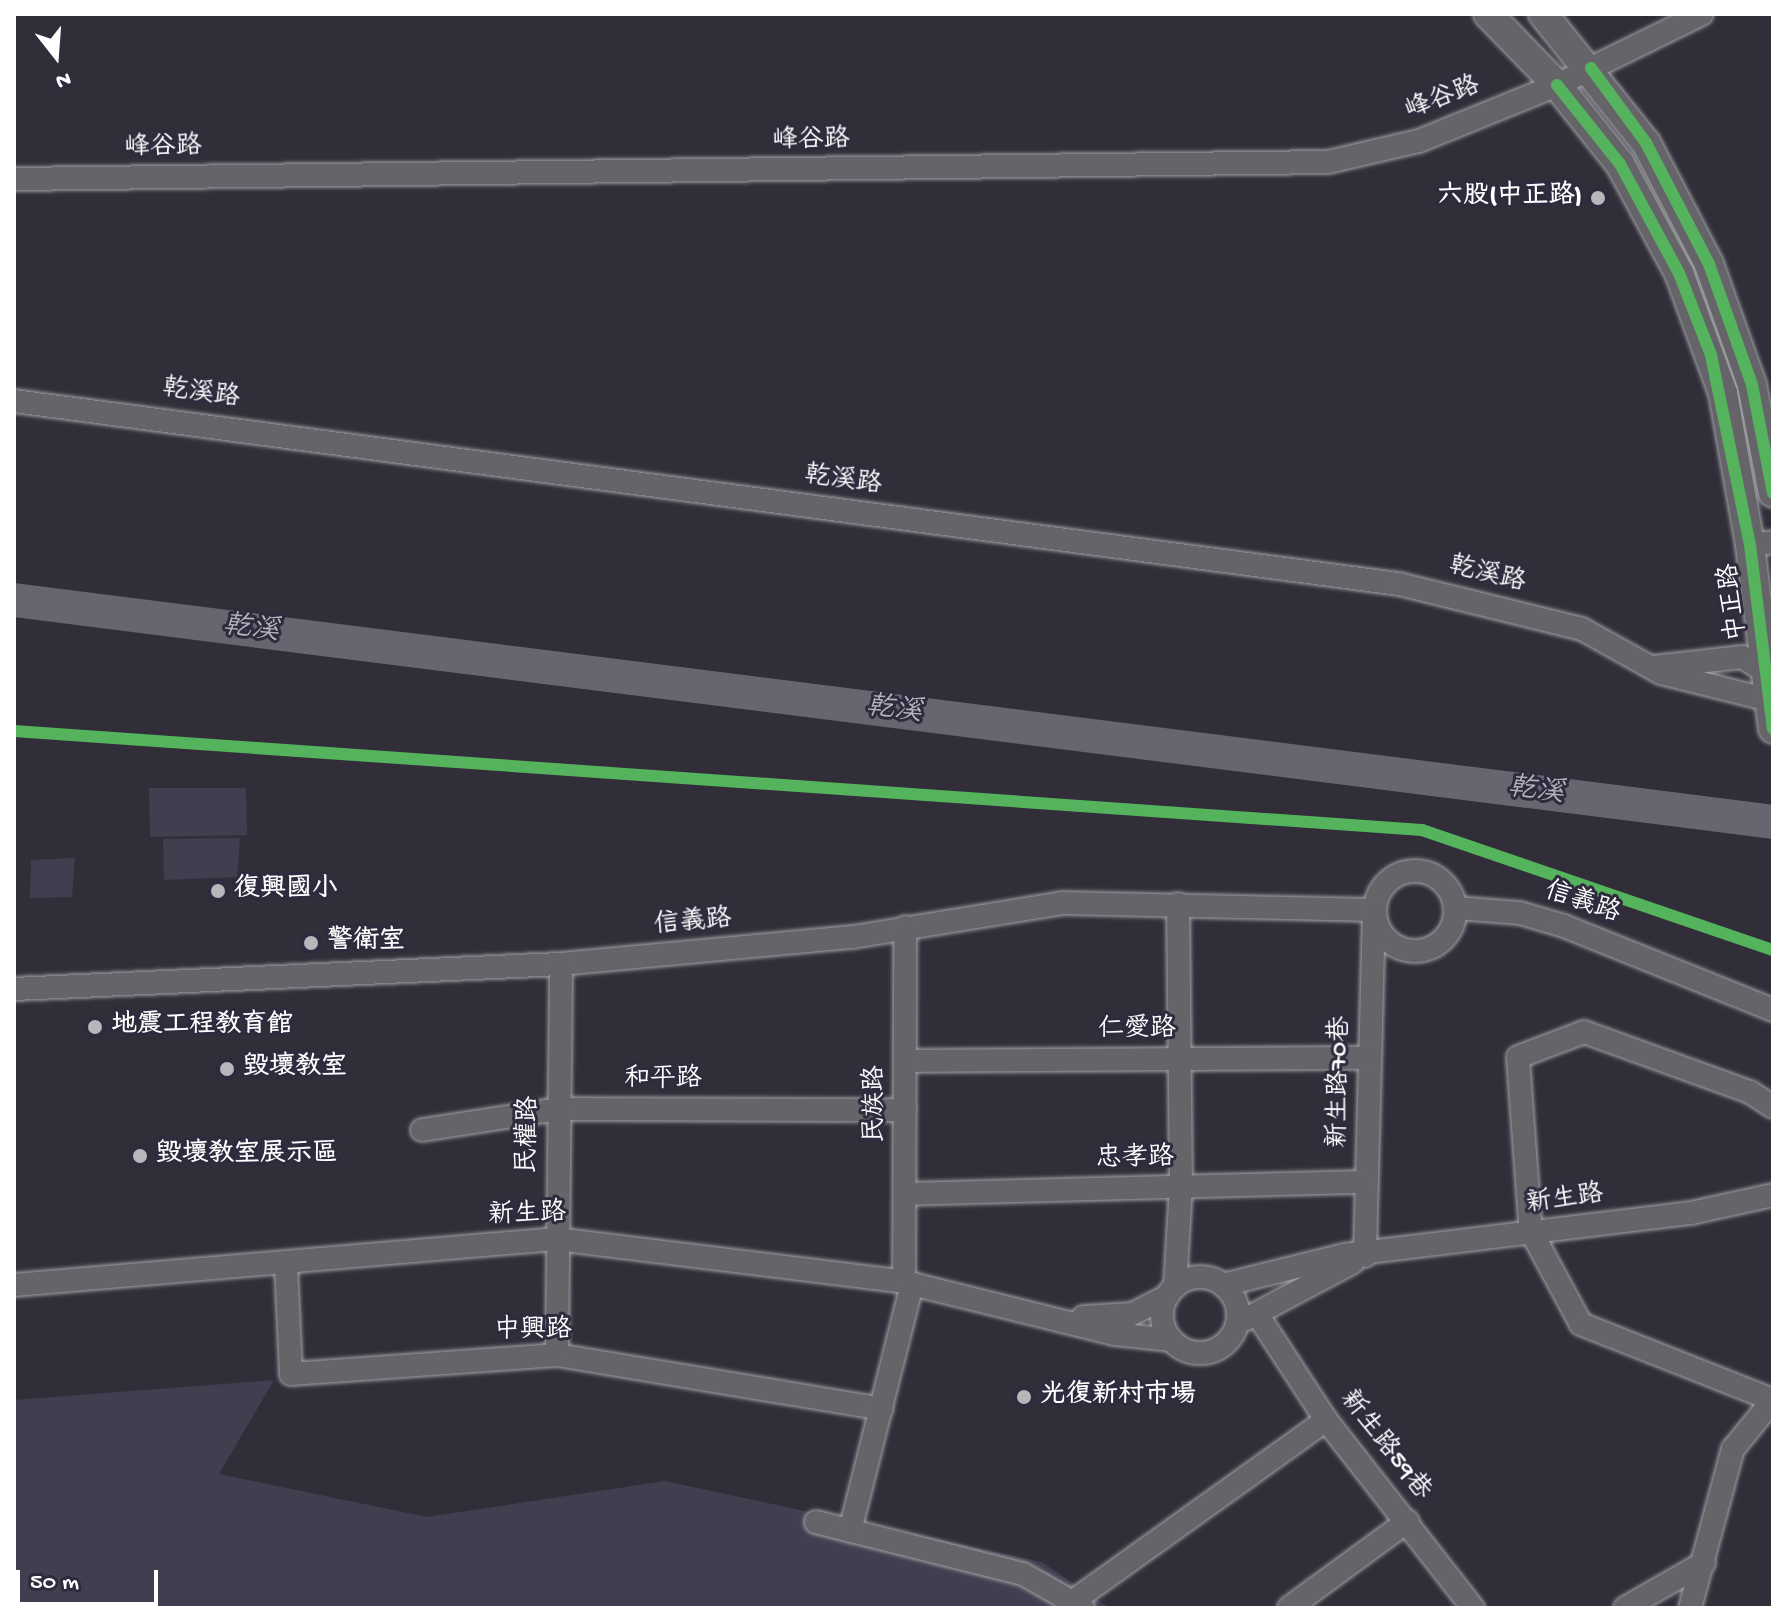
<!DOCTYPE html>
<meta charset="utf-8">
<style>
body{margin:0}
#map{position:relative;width:1787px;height:1622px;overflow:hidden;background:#312e39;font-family:"Gochi Hand","LXGW WenKai TC",sans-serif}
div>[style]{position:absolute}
.green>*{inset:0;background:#433e4f}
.river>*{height:34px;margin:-17px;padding:0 17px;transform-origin:17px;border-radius:17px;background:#686571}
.roads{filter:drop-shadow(0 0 2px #a2a1a6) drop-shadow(0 0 2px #a2a1a6)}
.minor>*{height:22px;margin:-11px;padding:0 11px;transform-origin:11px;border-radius:11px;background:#656469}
.minor>.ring{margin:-11px;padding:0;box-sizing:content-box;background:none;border:22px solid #656469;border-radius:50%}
.major>*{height:28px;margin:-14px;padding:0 14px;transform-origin:14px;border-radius:14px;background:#656469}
.cycleway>*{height:12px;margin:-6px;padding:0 6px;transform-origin:6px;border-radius:6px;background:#56b35d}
.dots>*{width:22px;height:22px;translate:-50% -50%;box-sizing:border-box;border:4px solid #2f2a3d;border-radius:50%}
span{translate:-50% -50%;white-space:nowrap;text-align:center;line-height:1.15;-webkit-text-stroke:6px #2f2a3d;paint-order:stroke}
.street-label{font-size:26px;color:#fff}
.poi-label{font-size:26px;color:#fff;font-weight:700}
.right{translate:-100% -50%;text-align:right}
.left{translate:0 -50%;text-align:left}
.water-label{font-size:28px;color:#b6b4bb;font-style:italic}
.frame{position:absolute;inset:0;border:16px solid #fff;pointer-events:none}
.north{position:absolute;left:16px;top:16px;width:80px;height:80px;-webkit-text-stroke:6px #2f2a3d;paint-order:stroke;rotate:163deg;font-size:22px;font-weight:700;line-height:32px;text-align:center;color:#fff}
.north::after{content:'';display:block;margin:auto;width:28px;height:36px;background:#fff;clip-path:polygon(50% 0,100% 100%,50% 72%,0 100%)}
.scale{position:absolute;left:16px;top:1570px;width:142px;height:36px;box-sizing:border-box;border:4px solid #fff;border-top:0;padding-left:10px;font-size:24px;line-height:28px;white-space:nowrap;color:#fff;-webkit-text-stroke:6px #2f2a3d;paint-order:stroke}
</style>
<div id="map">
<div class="green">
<i style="clip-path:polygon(149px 788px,246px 788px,247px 835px,150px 837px)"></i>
<i style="clip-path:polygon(240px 838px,237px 877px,164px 880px,163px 839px)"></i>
<i style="clip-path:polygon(75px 858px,72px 897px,30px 898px,31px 860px)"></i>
<i style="clip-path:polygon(274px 1380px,219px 1474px,427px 1517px,665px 1481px,1042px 1562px,1110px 1608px,14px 1608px,14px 1400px)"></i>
</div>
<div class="river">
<i style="left:14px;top:600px;width:1773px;rotate:7.19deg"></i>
</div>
<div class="roads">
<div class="minor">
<i style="left:14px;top:179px;width:1314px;rotate:-0.74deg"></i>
<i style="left:1328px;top:162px;width:93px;rotate:-13deg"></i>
<i style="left:1419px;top:141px;width:149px;rotate:-22.1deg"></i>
<i style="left:1557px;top:85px;width:161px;rotate:-26.1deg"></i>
<i style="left:14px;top:401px;width:1397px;rotate:7.53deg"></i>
<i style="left:1399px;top:584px;width:188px;rotate:13.8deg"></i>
<i style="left:1582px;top:629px;width:90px;rotate:29.1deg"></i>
<i style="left:1661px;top:673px;width:115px;rotate:14deg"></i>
<i style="left:1750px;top:545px;width:23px;rotate:-7deg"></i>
<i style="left:1653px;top:667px;width:90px;rotate:-6.4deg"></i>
<i style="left:1742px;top:657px;width:36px;rotate:32deg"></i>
<i class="ring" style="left:1375px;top:871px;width:58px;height:58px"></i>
<i style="left:1456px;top:908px;width:64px;rotate:4.5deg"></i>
<i style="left:1520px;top:913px;width:46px;rotate:16.5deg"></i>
<i style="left:1564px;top:926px;width:225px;rotate:21.9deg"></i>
<i style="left:14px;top:989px;width:548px;rotate:-2.62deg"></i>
<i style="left:561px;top:964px;width:293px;rotate:-5.3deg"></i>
<i style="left:853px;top:937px;width:212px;rotate:-9.2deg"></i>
<i style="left:1062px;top:903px;width:312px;rotate:1.3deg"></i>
<i style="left:1374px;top:910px;width:346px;rotate:91.5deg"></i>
<i style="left:905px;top:1061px;width:465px;rotate:-0.4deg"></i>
<i style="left:422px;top:1130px;width:139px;rotate:-8.7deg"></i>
<i style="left:559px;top:1109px;width:346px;rotate:0.2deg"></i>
<i style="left:905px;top:1194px;width:462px;rotate:-1.5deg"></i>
<i style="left:1532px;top:1233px;width:103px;rotate:61.7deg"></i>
<i style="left:1581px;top:1324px;width:206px;rotate:21.6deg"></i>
<i style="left:1531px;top:1235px;width:178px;rotate:-94.2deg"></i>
<i style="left:1518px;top:1057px;width:71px;rotate:-20.7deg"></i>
<i style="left:1584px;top:1032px;width:177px;rotate:19.9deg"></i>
<i style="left:1750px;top:1092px;width:27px;rotate:33deg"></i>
<i style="left:286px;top:1264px;width:110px;rotate:87.4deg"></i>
<i style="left:291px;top:1374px;width:267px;rotate:-4.1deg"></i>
<i style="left:557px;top:1355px;width:329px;rotate:9.4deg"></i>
<i class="ring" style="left:1162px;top:1277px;width:54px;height:54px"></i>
<i style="left:904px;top:1282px;width:355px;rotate:-89.8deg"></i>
<i style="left:14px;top:1285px;width:544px;rotate:-4.85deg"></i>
<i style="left:556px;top:1239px;width:351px;rotate:7deg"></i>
<i style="left:904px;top:1282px;width:216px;rotate:13.9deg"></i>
<i style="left:1114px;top:1334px;width:58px;rotate:5.9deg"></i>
<i style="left:1223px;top:1285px;width:125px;rotate:-13.9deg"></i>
<i style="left:1344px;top:1255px;width:350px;rotate:-6.9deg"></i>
<i style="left:1691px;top:1213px;width:84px;rotate:-12.4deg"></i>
<i style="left:1175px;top:1287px;width:100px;rotate:-86.6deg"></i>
<i style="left:1181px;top:1187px;width:283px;rotate:-90.6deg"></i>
<i style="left:1257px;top:1314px;width:126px;rotate:56.9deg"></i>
<i style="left:1326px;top:1420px;width:239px;rotate:52deg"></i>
<i style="left:1083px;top:1317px;width:49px;rotate:-3.5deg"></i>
<i style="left:1132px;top:1314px;width:40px;rotate:-26.6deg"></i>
<i style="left:1246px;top:1319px;width:121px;rotate:-28deg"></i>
<i style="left:557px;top:1355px;width:391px;rotate:-89.4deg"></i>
<i style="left:816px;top:1522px;width:213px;rotate:14.1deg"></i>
<i style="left:1023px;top:1574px;width:69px;rotate:29.5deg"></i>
<i style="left:850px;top:1531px;width:255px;rotate:-75.9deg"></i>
<i style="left:1072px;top:1602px;width:312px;rotate:-35.6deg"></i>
<i style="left:1289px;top:1608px;width:147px;rotate:-36.2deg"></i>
<i style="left:1625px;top:1608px;width:91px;rotate:-29.7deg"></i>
<i style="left:1690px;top:1608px;width:165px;rotate:-74.9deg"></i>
<i style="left:1733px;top:1449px;width:63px;rotate:-50.8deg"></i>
</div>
<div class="major">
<i style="left:1488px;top:14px;width:99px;rotate:45.8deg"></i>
<i style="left:1557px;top:85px;width:101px;rotate:51.4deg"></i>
<i style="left:1620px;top:164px;width:124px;rotate:61.6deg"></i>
<i style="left:1679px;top:273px;width:128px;rotate:69.9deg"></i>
<i style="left:1723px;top:393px;width:154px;rotate:79.9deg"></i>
<i style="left:1750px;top:545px;width:185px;rotate:82.9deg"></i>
<i style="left:1543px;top:14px;width:165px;rotate:51.4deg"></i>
<i style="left:1646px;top:143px;width:136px;rotate:62.5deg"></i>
<i style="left:1709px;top:264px;width:128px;rotate:70.4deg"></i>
<i style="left:1752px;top:385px;width:110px;rotate:79deg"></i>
</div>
</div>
<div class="cycleway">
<i style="left:1591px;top:68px;width:93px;rotate:53.7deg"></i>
<i style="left:1646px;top:143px;width:136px;rotate:62.5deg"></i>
<i style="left:1709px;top:264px;width:128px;rotate:70.4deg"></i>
<i style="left:1752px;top:385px;width:110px;rotate:79deg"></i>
<i style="left:1557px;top:85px;width:101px;rotate:51.4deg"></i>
<i style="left:1620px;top:164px;width:124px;rotate:61.6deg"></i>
<i style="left:1679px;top:273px;width:88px;rotate:68.7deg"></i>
<i style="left:1711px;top:355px;width:194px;rotate:78.4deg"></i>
<i style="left:1750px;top:545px;width:185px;rotate:82.9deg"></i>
<i style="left:14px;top:731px;width:1411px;rotate:4.02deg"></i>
<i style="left:1422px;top:830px;width:371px;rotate:18.9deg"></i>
</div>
<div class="dots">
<i style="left:1598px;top:198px;background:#b7b6ba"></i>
<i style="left:218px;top:891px;background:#b7b6ba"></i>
<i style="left:311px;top:943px;background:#b7b6ba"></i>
<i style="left:95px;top:1027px;background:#b7b6ba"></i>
<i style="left:227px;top:1069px;background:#b7b6ba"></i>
<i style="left:140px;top:1156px;background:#b7b6ba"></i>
<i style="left:1024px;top:1397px;background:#b7b6ba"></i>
</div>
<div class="street-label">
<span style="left:1443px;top:100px;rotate:-21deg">峰谷路</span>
<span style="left:811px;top:142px;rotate:-1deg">峰谷路</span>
<span style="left:163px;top:149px;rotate:-1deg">峰谷路</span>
<span style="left:201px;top:395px;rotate:8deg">乾溪路</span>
<span style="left:843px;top:482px;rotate:8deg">乾溪路</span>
<span style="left:1487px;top:576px;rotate:14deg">乾溪路</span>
<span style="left:1735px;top:602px;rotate:-97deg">中正路</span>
<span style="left:1582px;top:904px;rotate:19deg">信義路</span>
<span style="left:693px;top:924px;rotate:-5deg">信義路</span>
<span style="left:1137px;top:1031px">仁愛路</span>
<span style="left:663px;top:1081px">和平路</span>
<span style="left:1341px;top:1082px;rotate:-89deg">新生路70巷</span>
<span style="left:877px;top:1104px;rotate:-90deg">民族路</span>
<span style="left:530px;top:1135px;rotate:-89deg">民權路</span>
<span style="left:1135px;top:1160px;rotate:-1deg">忠孝路</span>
<span style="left:1565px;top:1201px;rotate:-8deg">新生路</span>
<span style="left:527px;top:1216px;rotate:-2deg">新生路</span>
<span style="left:533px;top:1332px">中興路</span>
<span style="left:1384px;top:1446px;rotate:52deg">新生路59巷</span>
</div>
<div class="poi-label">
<span class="right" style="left:1582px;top:198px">六股(中正路)</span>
<span class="left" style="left:234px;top:891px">復興國小</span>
<span class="left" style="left:327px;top:943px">警衛室</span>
<span class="left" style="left:111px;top:1027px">地震工程教育館</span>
<span class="left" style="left:243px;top:1069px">毀壞教室</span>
<span class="left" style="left:156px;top:1156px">毀壞教室展示區</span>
<span class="left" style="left:1040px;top:1397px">光復新村市場</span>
</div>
<div class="water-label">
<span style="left:251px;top:630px;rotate:7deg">乾溪</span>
<span style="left:894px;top:711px;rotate:7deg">乾溪</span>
<span style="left:1536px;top:792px;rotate:7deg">乾溪</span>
</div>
<div class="frame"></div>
<div class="north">N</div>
<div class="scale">50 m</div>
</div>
